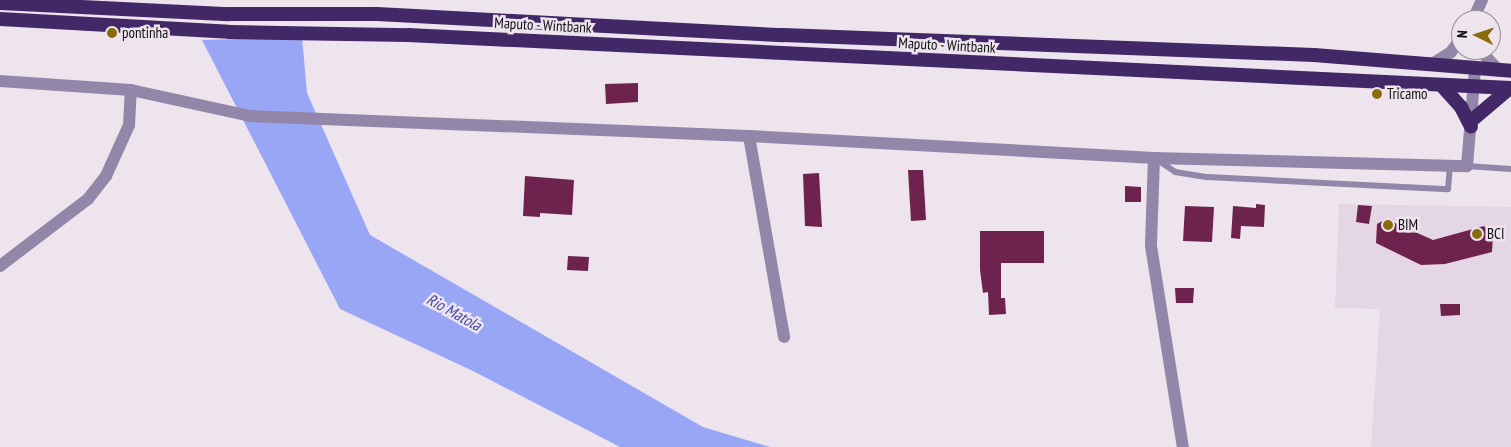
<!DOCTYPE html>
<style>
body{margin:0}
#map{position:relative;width:1511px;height:447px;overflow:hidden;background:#ede4ee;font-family:"PT Sans Narrow",sans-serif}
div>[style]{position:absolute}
.built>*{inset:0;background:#e4d6e5}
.water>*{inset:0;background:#98a6f5}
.building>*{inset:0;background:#6d234d}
.service>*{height:6px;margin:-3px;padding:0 3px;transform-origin:3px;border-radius:3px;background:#9287a9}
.minor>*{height:12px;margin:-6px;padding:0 6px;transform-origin:6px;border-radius:6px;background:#9287a9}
.tertiary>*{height:12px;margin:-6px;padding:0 6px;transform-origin:6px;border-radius:6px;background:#9287a9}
.trunk>*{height:14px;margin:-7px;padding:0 7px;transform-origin:7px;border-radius:7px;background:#422866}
.dots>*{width:14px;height:14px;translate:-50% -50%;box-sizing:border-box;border:2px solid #ede4ee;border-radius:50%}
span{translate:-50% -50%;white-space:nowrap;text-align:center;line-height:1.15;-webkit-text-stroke:5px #ede4ee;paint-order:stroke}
.street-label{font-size:15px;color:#120f12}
.poi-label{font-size:15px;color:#120f12}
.left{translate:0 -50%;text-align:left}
.water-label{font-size:16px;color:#4248a4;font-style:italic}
.north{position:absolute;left:1451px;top:10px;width:50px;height:50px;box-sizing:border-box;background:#ede4ee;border:1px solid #958f96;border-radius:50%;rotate:274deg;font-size:14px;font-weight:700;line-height:20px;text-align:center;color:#120f12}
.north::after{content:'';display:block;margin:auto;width:18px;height:22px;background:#8a6b0b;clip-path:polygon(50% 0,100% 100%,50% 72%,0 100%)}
</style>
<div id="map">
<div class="built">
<i style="clip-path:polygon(1339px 204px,1511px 207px,1511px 447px,1371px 447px,1380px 309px,1335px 308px)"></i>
</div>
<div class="water">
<i style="clip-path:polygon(302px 37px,307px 93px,370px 235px,703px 427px,770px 447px,620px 447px,473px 371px,340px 309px,202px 40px)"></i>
</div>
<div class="building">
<i style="clip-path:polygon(638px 83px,638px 102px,606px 104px,605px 84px)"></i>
<i style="clip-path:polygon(908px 170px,923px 170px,926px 220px,911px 221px)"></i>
<i style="clip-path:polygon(819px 173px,822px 227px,805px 226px,803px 174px)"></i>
<i style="clip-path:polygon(525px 176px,574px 180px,572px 215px,540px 213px,540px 217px,523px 216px)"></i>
<i style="clip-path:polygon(1125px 186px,1141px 187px,1141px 202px,1125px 202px)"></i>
<i style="clip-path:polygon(1256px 204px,1265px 205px,1264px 227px,1241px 226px,1240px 239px,1231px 238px,1233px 206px,1256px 208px)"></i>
<i style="clip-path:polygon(1358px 205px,1372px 206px,1369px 224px,1356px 222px)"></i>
<i style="clip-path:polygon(1185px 206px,1214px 207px,1212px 242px,1183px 241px)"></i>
<i style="clip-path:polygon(1386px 219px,1433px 240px,1484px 226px,1493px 235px,1492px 252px,1445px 264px,1421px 265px,1376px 243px,1377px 224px)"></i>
<i style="clip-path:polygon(980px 231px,1044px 231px,1044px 263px,1001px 263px,1001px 298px,1005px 298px,1006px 314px,989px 315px,988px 292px,983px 293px,980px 270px)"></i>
<i style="clip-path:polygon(568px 256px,589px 257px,588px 271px,567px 270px)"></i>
<i style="clip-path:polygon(1175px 288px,1194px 288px,1193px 303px,1176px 303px)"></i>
<i style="clip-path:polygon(1440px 304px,1460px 304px,1460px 315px,1441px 316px)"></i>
</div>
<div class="service">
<i style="left:1156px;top:159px;width:23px;rotate:34deg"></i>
<i style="left:1175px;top:172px;width:33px;rotate:9deg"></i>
<i style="left:1208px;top:177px;width:240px;rotate:2.9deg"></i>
<i style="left:1448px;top:189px;width:23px;rotate:-85deg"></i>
<i style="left:1467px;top:166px;width:44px;rotate:3.9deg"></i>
</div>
<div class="minor">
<i style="left:0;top:81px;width:131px;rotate:3.9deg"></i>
<i style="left:131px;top:90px;width:122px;rotate:12.3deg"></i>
<i style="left:250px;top:116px;width:499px;rotate:2.3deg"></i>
<i style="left:749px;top:136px;width:406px;rotate:3.1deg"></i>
<i style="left:1154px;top:158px;width:88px;rotate:92deg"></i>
<i style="left:1151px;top:246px;width:204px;rotate:81deg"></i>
<i style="left:749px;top:136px;width:204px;rotate:80.1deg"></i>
<i style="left:1154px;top:158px;width:313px;rotate:1.5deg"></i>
<i style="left:1467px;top:166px;width:98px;rotate:-85.3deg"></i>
<i style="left:0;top:266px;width:111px;rotate:-37.3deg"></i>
<i style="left:88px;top:199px;width:29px;rotate:-52deg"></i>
<i style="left:106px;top:176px;width:56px;rotate:-65.7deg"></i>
<i style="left:129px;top:125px;width:35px;rotate:-87deg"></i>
</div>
<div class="tertiary">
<i style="left:1473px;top:20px;width:22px;rotate:-66deg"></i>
<i style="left:1480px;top:50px;width:28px;rotate:48deg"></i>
<i style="left:1432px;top:64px;width:22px;rotate:-32deg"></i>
<i style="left:1451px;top:52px;width:17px;rotate:-54deg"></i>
</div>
<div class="trunk">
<i style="left:0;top:3px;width:229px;rotate:2.8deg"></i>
<i style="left:229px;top:14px;width:148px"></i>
<i style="left:377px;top:14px;width:407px;rotate:3deg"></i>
<i style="left:783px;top:35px;width:531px;rotate:2.16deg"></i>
<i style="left:1314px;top:55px;width:198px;rotate:4.6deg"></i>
<i style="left:0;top:19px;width:229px;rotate:3.2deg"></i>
<i style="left:229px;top:32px;width:179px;rotate:1deg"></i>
<i style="left:408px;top:35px;width:1104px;rotate:2.75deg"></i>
<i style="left:1443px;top:87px;width:27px;rotate:48deg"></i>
<i style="left:1461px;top:107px;width:22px;rotate:63deg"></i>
<i style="left:1471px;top:121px;width:51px;rotate:-40.2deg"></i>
</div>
<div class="dots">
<i style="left:112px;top:33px;background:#8a6b0b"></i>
<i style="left:1377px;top:94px;background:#8a6b0b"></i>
<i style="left:1388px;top:225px;background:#8a6b0b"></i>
<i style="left:1477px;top:234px;background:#8a6b0b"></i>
</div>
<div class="street-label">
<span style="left:543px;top:25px;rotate:3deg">Maputo - Wintbank</span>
<span style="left:947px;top:45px;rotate:3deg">Maputo - Wintbank</span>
</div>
<div class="poi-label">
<span class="left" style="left:122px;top:33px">pontinha</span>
<span class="left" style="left:1387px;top:94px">Tricamo</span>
<span class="left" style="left:1398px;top:225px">BIM</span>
<span class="left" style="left:1487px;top:234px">BCI</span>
</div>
<div class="water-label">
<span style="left:454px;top:312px;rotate:29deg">Rio Matola</span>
</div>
<div class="north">N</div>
</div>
